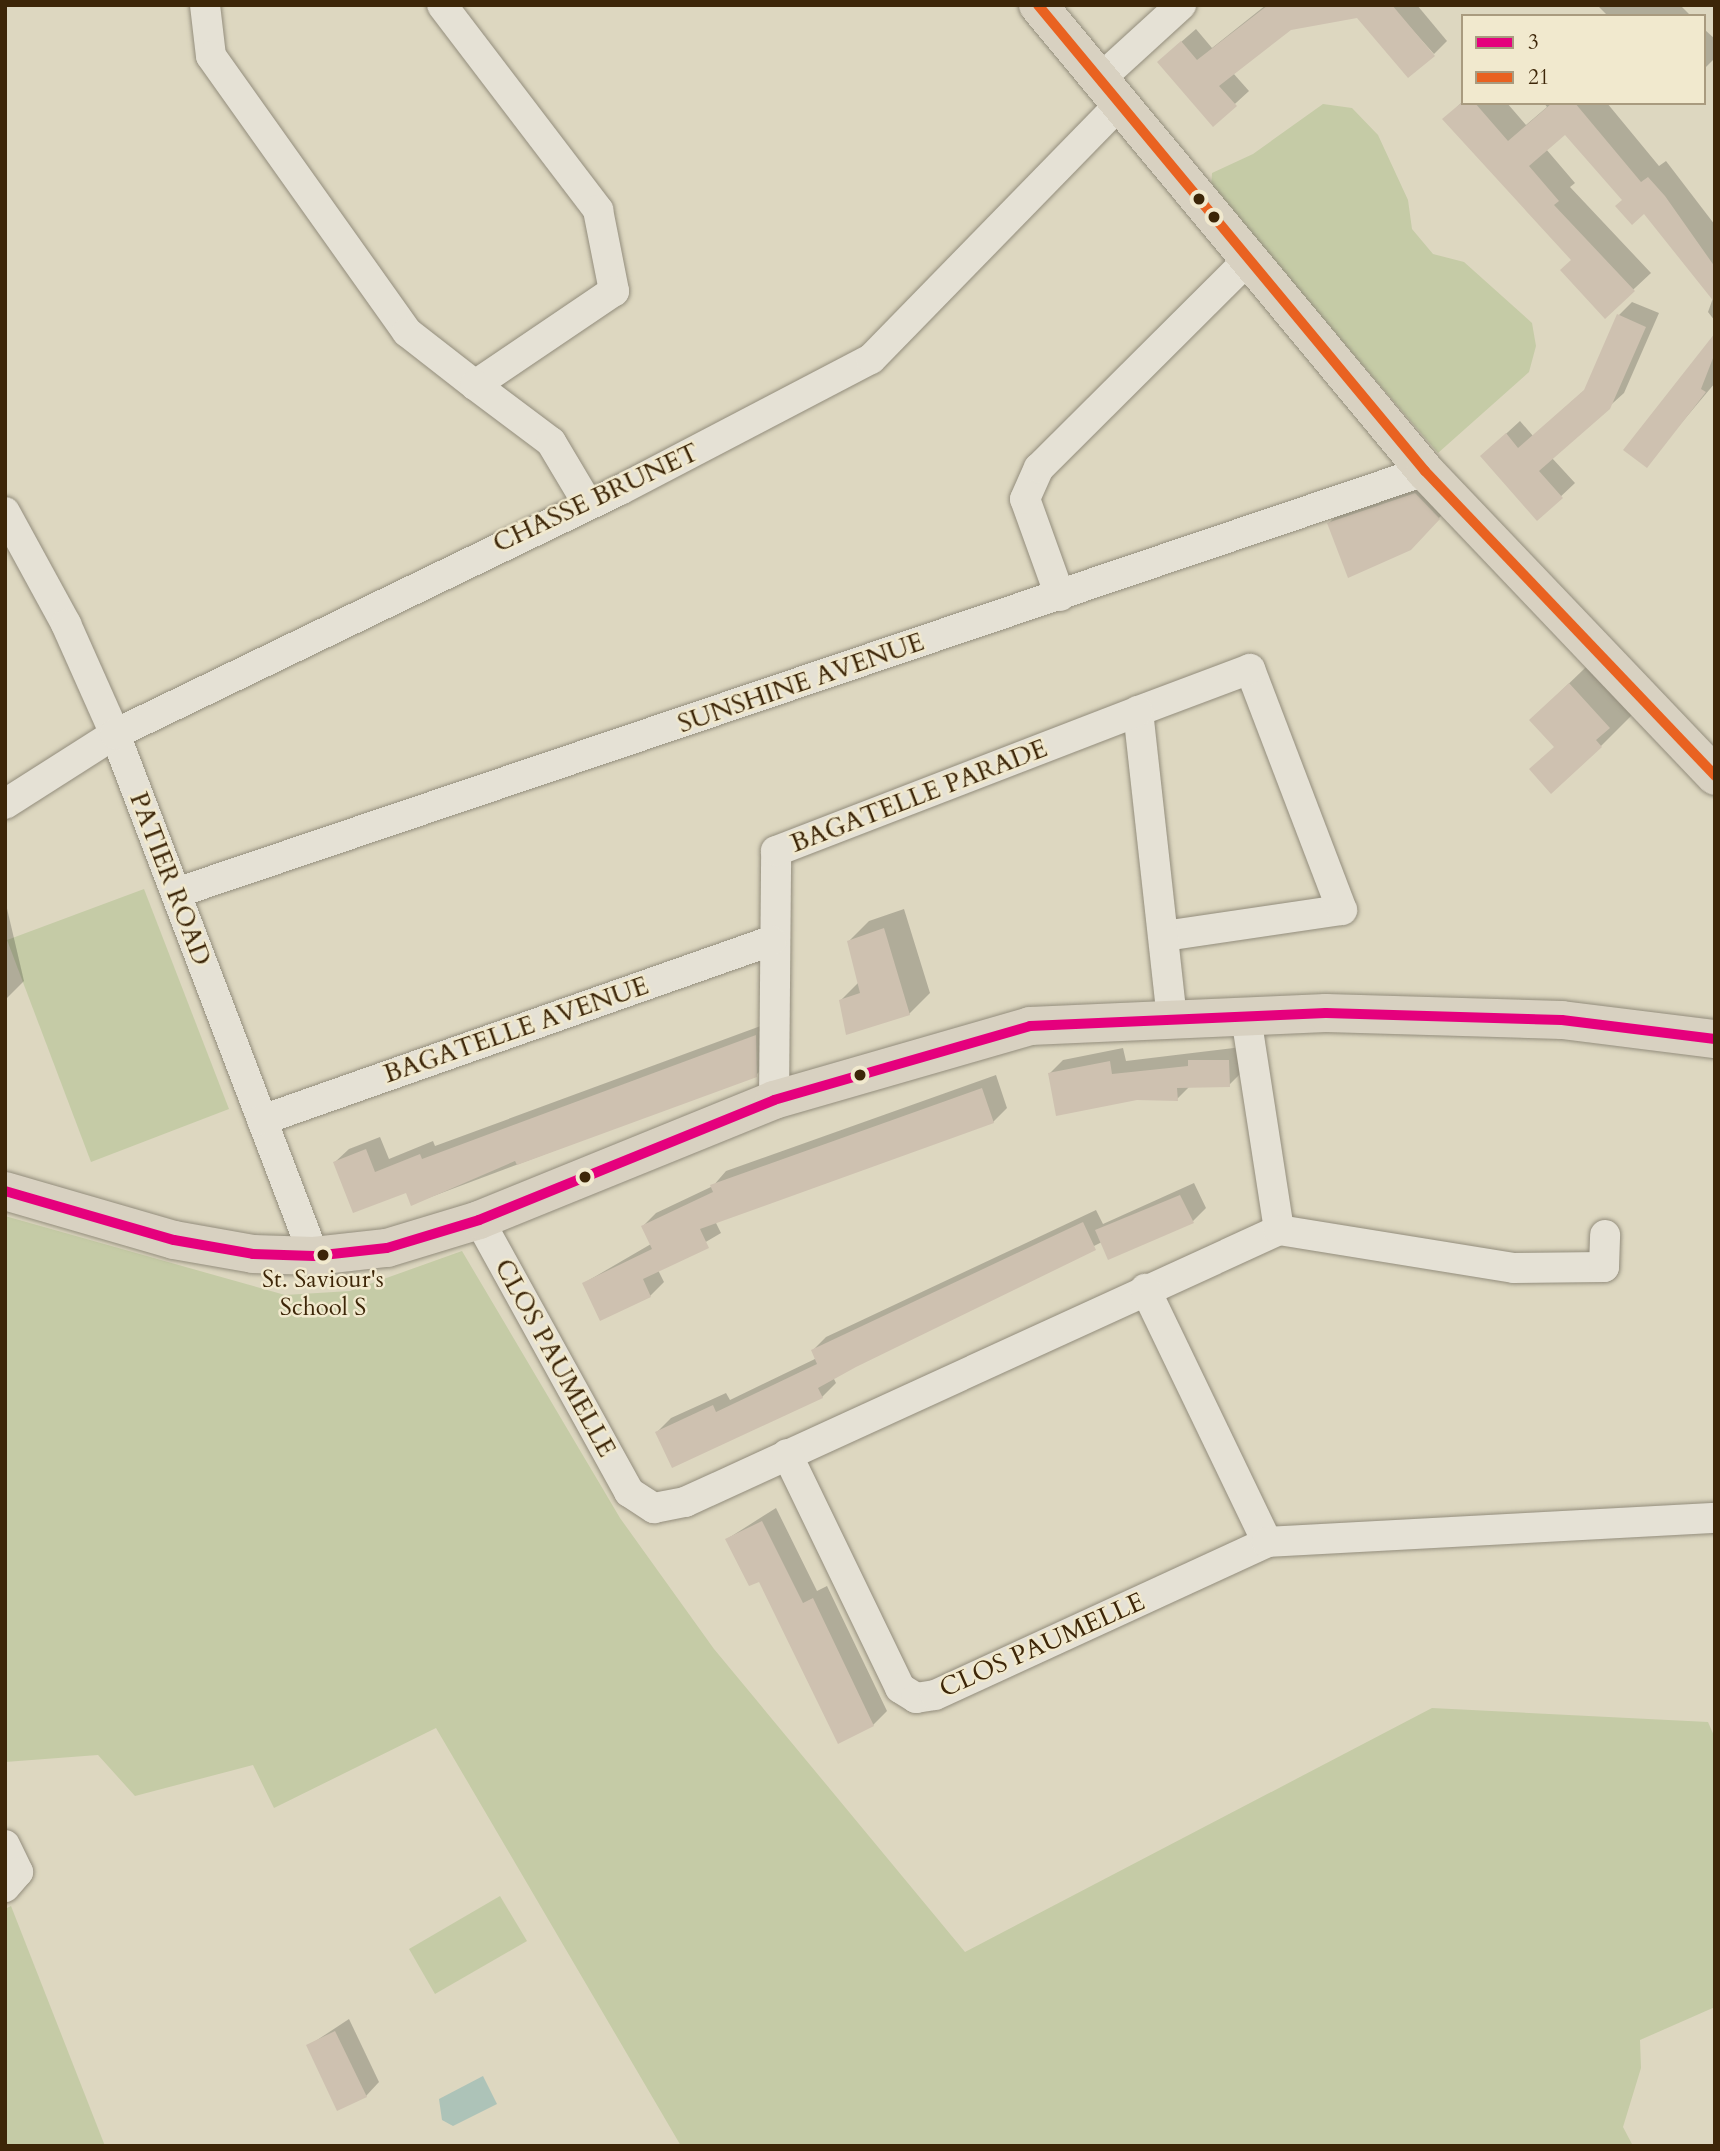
<!DOCTYPE html>
<style>
body{margin:0}
#map{position:relative;width:1720px;height:2151px;overflow:hidden;background:#ddd7c0;font-family:Cardo,serif}
div>[style]{position:absolute}
.green>*{inset:0;background:#c5cba6}
.water>*{inset:0;background:#adc3b8}
.shadow>*{inset:0;background:#0003}
.building>*{inset:0;background:#cec1b0}
.roads{filter:drop-shadow(0 0 2px #938d7c) drop-shadow(0 0 2px #938d7c)}
.minor>*{height:30px;margin:-15px;padding:0 15px;transform-origin:15px;border-radius:15px;background:#e5e1d5}
.primary>*{height:38px;margin:-19px;padding:0 19px;transform-origin:19px;border-radius:19px;background:#d8d1c1}
.bus-1>*{height:10px;margin:-5px;padding:0 5px;transform-origin:5px;border-radius:5px;background:#e5007d}
.bus-2>*{height:10px;margin:-5px;padding:0 5px;transform-origin:5px;border-radius:5px;background:#e96221}
.dots>*{width:19px;height:19px;translate:-50% -50%;box-sizing:border-box;border:4px solid #f1e9ce;border-radius:50%}
span{translate:-50% -50%;white-space:nowrap;text-align:center;line-height:1.15;-webkit-text-stroke:5px #f1e9ce;paint-order:stroke}
.bus-label{font-size:24px;color:#3d2608}
.street-label{font-size:26px;color:#3d2608}
.frame{position:absolute;inset:0;border:7px solid #3d2608;pointer-events:none}
.legend{position:absolute;left:1461px;top:14px;width:245px;height:91px;box-sizing:border-box;background:#f1e9ce;border:2px solid #a99b7f;margin:0;padding:9px 12px;list-style:none;font-size:21px;color:#3d2608}
.legend li{display:flex;align-items:center;gap:14px;height:35px}
.legend b{width:35px;border:2px solid #a99b7f}
</style>
<div id="map">
<div class="green">
<i style="clip-path:polygon(1323px 104px,1352px 108px,1378px 135px,1408px 200px,1412px 229px,1433px 254px,1464px 262px,1532px 323px,1536px 346px,1529px 372px,1438px 453px,1211px 188px,1212px 173px,1253px 154px)"></i>
<i style="clip-path:polygon(144px 889px,229px 1109px,91px 1162px,7px 940px)"></i>
<i style="clip-path:polygon(5px 1216px,285px 1295px,350px 1291px,462px 1251px,620px 1518px,714px 1649px,965px 1952px,1432px 1708px,1708px 1722px,1715px 1738px,1715px 2007px,1640px 2040px,1641px 2068px,1623px 2127px,1633px 2146px,681px 2146px,436px 1728px,274px 1808px,253px 1765px,135px 1796px,98px 1755px,5px 1762px)"></i>
<i style="clip-path:polygon(500px 1896px,527px 1941px,435px 1994px,409px 1949px)"></i>
<i style="clip-path:polygon(11px 1906px,105px 2146px,5px 2146px,5px 1909px)"></i>
</div>
<div class="water">
<i style="clip-path:polygon(483px 2076px,497px 2104px,453px 2126px,442px 2120px,439px 2099px)"></i>
</div>
<div class="shadow">
<i style="clip-path:polygon(1266px 5px,1376px 5px,1291px 28px,1233px 73px,1249px 91px,1213px 124px,1173px 49px,1196px 29px,1212px 48px)"></i>
<i style="clip-path:polygon(1390px 5px,1417px 5px,1447px 41px,1434px 54px)"></i>
<i style="clip-path:polygon(1597px 5px,1680px 5px,1691px 16px,1608px 16px)"></i>
<i style="clip-path:polygon(1704px 29px,1715px 39px,1715px 58px,1704px 69px)"></i>
<i style="clip-path:polygon(1463px 101px,1507px 103px,1526px 125px,1547px 107px,1544px 103px,1607px 103px,1659px 166px,1666px 161px,1715px 225px,1715px 321px,1708px 312px,1713px 298px,1645px 212px,1624px 200px,1565px 132px,1546px 149px,1575px 183px,1570px 187px,1651px 273px,1605px 316px,1573px 260px,1444px 120px)"></i>
<i style="clip-path:polygon(1632px 302px,1659px 313px,1624px 393px,1552px 458px,1575px 483px,1538px 518px,1496px 443px,1520px 421px,1533px 436px,1587px 388px,1619px 315px)"></i>
<i style="clip-path:polygon(1715px 335px,1715px 383px,1646px 465px)"></i>
<i style="clip-path:polygon(1430px 480px,1452px 504px,1424px 534px,1329px 523px,1342px 510px)"></i>
<i style="clip-path:polygon(1610px 644px,1641px 706px,1601px 746px,1555px 746px,1531px 720px)"></i>
<i style="clip-path:polygon(5px 900px,24px 981px,5px 1000px)"></i>
<i style="clip-path:polygon(904px 909px,930px 993px,909px 1014px,841px 1000px,859px 982px,849px 941px,869px 921px)"></i>
<i style="clip-path:polygon(769px 1023px,769px 1062px,756px 1075px,412px 1204px,407px 1191px,335px 1162px,349px 1149px,380px 1137px,389px 1159px,433px 1141px,435px 1146px)"></i>
<i style="clip-path:polygon(1242px 1047px,1242px 1072px,1229px 1085px,1190px 1086px,1177px 1099px,1050px 1073px,1063px 1060px,1123px 1048px,1126px 1061px)"></i>
<i style="clip-path:polygon(996px 1075px,1007px 1108px,993px 1122px,715px 1221px,721px 1233px,658px 1270px,664px 1282px,650px 1296px,584px 1283px,651px 1244px,643px 1226px,656px 1213px,713px 1186px,726px 1171px)"></i>
<i style="clip-path:polygon(1194px 1183px,1206px 1208px,1193px 1221px,1102px 1242px,855px 1365px,833px 1377px,836px 1383px,822px 1397px,657px 1432px,671px 1418px,726px 1393px,730px 1400px,817px 1358px,813px 1350px,826px 1337px,1096px 1210px,1103px 1224px)"></i>
<i style="clip-path:polygon(776px 1508px,817px 1591px,827px 1586px,887px 1711px,873px 1725px,727px 1539px)"></i>
<i style="clip-path:polygon(349px 2019px,379px 2082px,366px 2096px,308px 2046px)"></i>
</div>
<div class="building">
<i style="clip-path:polygon(1268px 5px,1392px 5px,1435px 56px,1408px 78px,1357px 18px,1291px 30px,1219px 86px,1237px 106px,1213px 127px,1157px 62px,1181px 41px,1197px 60px)"></i>
<i style="clip-path:polygon(1461px 103px,1475px 103px,1508px 141px,1552px 103px,1575px 103px,1641px 182px,1648px 177px,1665px 196px,1715px 267px,1715px 303px,1644px 214px,1632px 225px,1615px 206px,1622px 200px,1565px 135px,1529px 166px,1559px 201px,1554px 205px,1635px 291px,1605px 319px,1560px 270px,1571px 260px,1442px 119px)"></i>
<i style="clip-path:polygon(1617px 314px,1646px 327px,1610px 409px,1539px 471px,1563px 498px,1537px 521px,1480px 456px,1506px 433px,1518px 448px,1584px 390px)"></i>
<i style="clip-path:polygon(1715px 333px,1715px 353px,1701px 389px,1706px 392px,1647px 468px,1623px 450px)"></i>
<i style="clip-path:polygon(1415px 493px,1440px 519px,1411px 550px,1348px 578px,1327px 523px)"></i>
<i style="clip-path:polygon(1569px 683px,1610px 728px,1596px 740px,1602px 747px,1551px 794px,1529px 769px,1554px 747px,1529px 720px)"></i>
<i style="clip-path:polygon(884px 928px,910px 1015px,846px 1035px,839px 1000px,860px 993px,847px 941px)"></i>
<i style="clip-path:polygon(756px 1035px,757px 1077px,517px 1165px,515px 1161px,411px 1206px,406px 1193px,353px 1213px,333px 1162px,366px 1149px,375px 1172px,420px 1154px,422px 1159px)"></i>
<i style="clip-path:polygon(1188px 1060px,1229px 1060px,1230px 1087px,1177px 1088px,1178px 1101px,1137px 1100px,1056px 1116px,1048px 1073px,1110px 1061px,1112px 1074px,1188px 1066px)"></i>
<i style="clip-path:polygon(982px 1088px,994px 1123px,700px 1229px,709px 1248px,643px 1279px,651px 1297px,600px 1321px,582px 1283px,652px 1249px,641px 1226px,713px 1192px,710px 1185px)"></i>
<i style="clip-path:polygon(1180px 1195px,1194px 1223px,1108px 1260px,1095px 1230px)"></i>
<i style="clip-path:polygon(1083px 1222px,1096px 1250px,856px 1367px,818px 1388px,823px 1398px,672px 1468px,655px 1432px,713px 1405px,716px 1412px,817px 1364px,811px 1350px)"></i>
<i style="clip-path:polygon(762px 1521px,803px 1603px,813px 1598px,874px 1726px,838px 1744px,759px 1582px,749px 1586px,725px 1539px)"></i>
<i style="clip-path:polygon(335px 2031px,367px 2097px,337px 2111px,306px 2045px)"></i>
</div>
<div class="roads">
<div class="minor">
<i style="left:205px;top:5px;width:51px;rotate:83.3deg"></i>
<i style="left:211px;top:56px;width:339px;rotate:54.6deg"></i>
<i style="left:407px;top:332px;width:86px;rotate:37.9deg"></i>
<i style="left:442px;top:5px;width:258px;rotate:52.7deg"></i>
<i style="left:598px;top:210px;width:83px;rotate:78.8deg"></i>
<i style="left:614px;top:291px;width:168px;rotate:145.9deg"></i>
<i style="left:475px;top:385px;width:95px;rotate:36.9deg"></i>
<i style="left:551px;top:442px;width:72px;rotate:59.2deg"></i>
<i style="left:1100px;top:79px;width:110px;rotate:-42.4deg"></i>
<i style="left:5px;top:512px;width:128px;rotate:61.4deg"></i>
<i style="left:66px;top:624px;width:120px;rotate:66deg"></i>
<i style="left:115px;top:734px;width:559px;rotate:69.13deg"></i>
<i style="left:1060px;top:596px;width:103px;rotate:-109.8deg"></i>
<i style="left:1025px;top:499px;width:34px;rotate:-66deg"></i>
<i style="left:1039px;top:468px;width:298px;rotate:-44.9deg"></i>
<i style="left:5px;top:804px;width:130px;rotate:-32.5deg"></i>
<i style="left:115px;top:734px;width:561px;rotate:-25.79deg"></i>
<i style="left:620px;top:490px;width:283px;rotate:-27.6deg"></i>
<i style="left:871px;top:359px;width:358px;rotate:-45.7deg"></i>
<i style="left:176px;top:893px;width:1318px;rotate:-18.67deg"></i>
<i style="left:1165px;top:936px;width:179px;rotate:-8.4deg"></i>
<i style="left:1342px;top:910px;width:258px;rotate:-110.9deg"></i>
<i style="left:1250px;top:669px;width:120px;rotate:159.4deg"></i>
<i style="left:1138px;top:711px;width:308px;rotate:83.7deg"></i>
<i style="left:774px;top:1100px;width:249px;rotate:-89.5deg"></i>
<i style="left:776px;top:851px;width:388px;rotate:-21.1deg"></i>
<i style="left:262px;top:1120px;width:540px;rotate:-19.38deg"></i>
<i style="left:479px;top:1220px;width:311px;rotate:61.1deg"></i>
<i style="left:629px;top:1492px;width:30px;rotate:33deg"></i>
<i style="left:654px;top:1508px;width:32px;rotate:-11deg"></i>
<i style="left:685px;top:1502px;width:653px;rotate:-24.6deg"></i>
<i style="left:1279px;top:1230px;width:217px;rotate:-98.8deg"></i>
<i style="left:1279px;top:1230px;width:238px;rotate:9.2deg"></i>
<i style="left:1514px;top:1268px;width:90px;rotate:-0.6deg"></i>
<i style="left:1604px;top:1267px;width:32px;rotate:-88deg"></i>
<i style="left:787px;top:1454px;width:260px;rotate:64.2deg"></i>
<i style="left:900px;top:1688px;width:19px;rotate:32deg"></i>
<i style="left:916px;top:1698px;width:19px;rotate:-9deg"></i>
<i style="left:935px;top:1695px;width:366px;rotate:-24.7deg"></i>
<i style="left:1267px;top:1542px;width:281px;rotate:-115.7deg"></i>
<i style="left:1267px;top:1542px;width:449px;rotate:-3.1deg"></i>
<i style="left:5px;top:1845px;width:30px;rotate:64deg"></i>
<i style="left:18px;top:1872px;width:20px;rotate:131deg"></i>
</div>
<div class="primary">
<i style="left:1038px;top:5px;width:606px;rotate:50.29deg"></i>
<i style="left:1425px;top:471px;width:421px;rotate:46.4deg"></i>
<i style="left:5px;top:1191px;width:176px;rotate:16.2deg"></i>
<i style="left:174px;top:1240px;width:80px;rotate:10deg"></i>
<i style="left:253px;top:1254px;width:61px;rotate:1.9deg"></i>
<i style="left:314px;top:1256px;width:73px;rotate:-6.3deg"></i>
<i style="left:387px;top:1248px;width:96px;rotate:-16.9deg"></i>
<i style="left:479px;top:1220px;width:318px;rotate:-22.1deg"></i>
<i style="left:774px;top:1100px;width:266px;rotate:-16.1deg"></i>
<i style="left:1030px;top:1026px;width:296px;rotate:-2.5deg"></i>
<i style="left:1326px;top:1013px;width:236px;rotate:1.7deg"></i>
<i style="left:1562px;top:1020px;width:154px;rotate:7.1deg"></i>
</div>
</div>
<div class="bus-1">
<i style="left:5px;top:1191px;width:176px;rotate:16.2deg"></i>
<i style="left:174px;top:1240px;width:80px;rotate:10deg"></i>
<i style="left:253px;top:1254px;width:61px;rotate:1.9deg"></i>
<i style="left:314px;top:1256px;width:73px;rotate:-6.3deg"></i>
<i style="left:387px;top:1248px;width:96px;rotate:-16.9deg"></i>
<i style="left:479px;top:1220px;width:318px;rotate:-22.1deg"></i>
<i style="left:774px;top:1100px;width:266px;rotate:-16.1deg"></i>
<i style="left:1030px;top:1026px;width:296px;rotate:-2.5deg"></i>
<i style="left:1326px;top:1013px;width:236px;rotate:1.7deg"></i>
<i style="left:1562px;top:1020px;width:154px;rotate:7.1deg"></i>
</div>
<div class="bus-2">
<i style="left:1038px;top:5px;width:606px;rotate:50.29deg"></i>
<i style="left:1425px;top:471px;width:421px;rotate:46.4deg"></i>
</div>
<div class="dots">
<i style="left:1199px;top:199px;background:#3d2608"></i>
<i style="left:1214px;top:217px;background:#3d2608"></i>
<i style="left:860px;top:1075px;background:#3d2608"></i>
<i style="left:585px;top:1177px;background:#3d2608"></i>
<i style="left:323px;top:1255px;background:#3d2608"></i>
</div>
<div class="bus-label">
<span style="left:323px;top:1294px">St. Saviour's<br>School S</span>
</div>
<div class="street-label">
<span style="left:596px;top:498px;rotate:-25deg">CHASSE BRUNET</span>
<span style="left:801px;top:683px;rotate:-19deg">SUNSHINE AVENUE</span>
<span style="left:919px;top:796px;rotate:-21deg">BAGATELLE PARADE</span>
<span style="left:170px;top:879px;rotate:69deg">PATIER ROAD</span>
<span style="left:516px;top:1030px;rotate:-19deg">BAGATELLE AVENUE</span>
<span style="left:555px;top:1358px;rotate:61deg">CLOS PAUMELLE</span>
<span style="left:1042px;top:1645px;rotate:-24deg">CLOS PAUMELLE</span>
</div>
<div class="frame"></div>
<ul class="legend">
<li><b style="height:9px;background:#e5007d"></b>3</li>
<li><b style="height:9px;background:#e96221"></b>21</li>
</ul>
</div>
